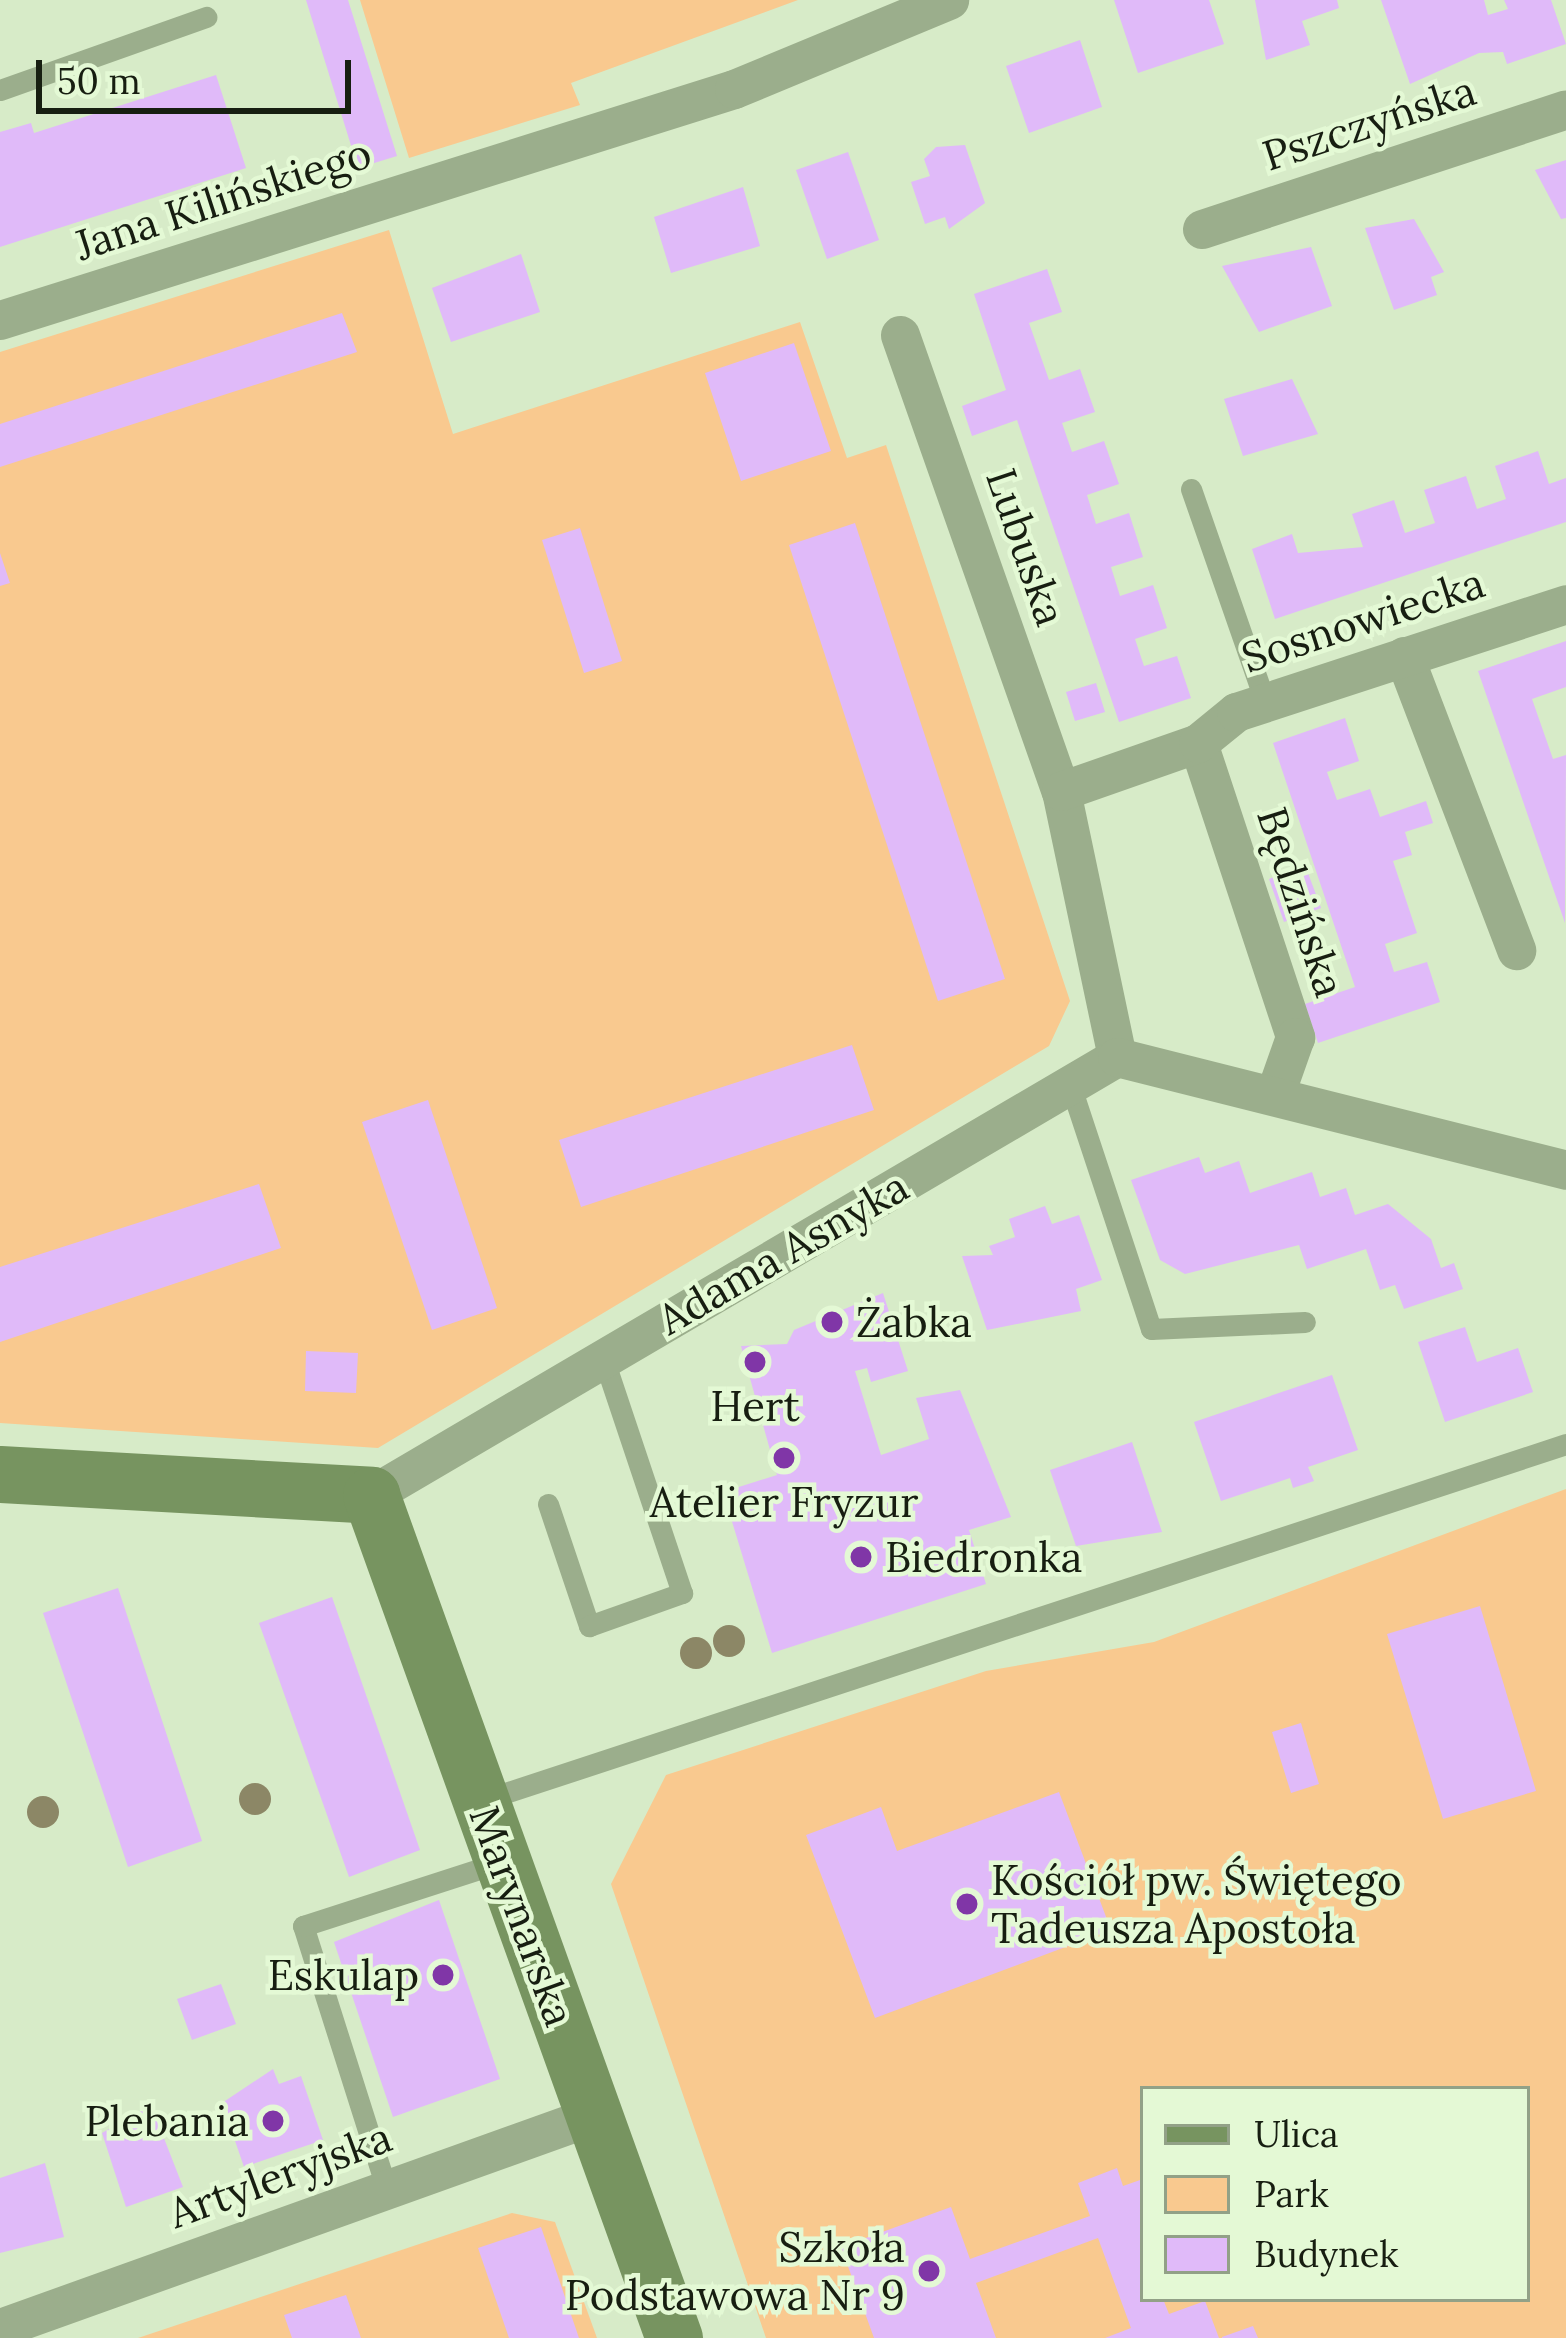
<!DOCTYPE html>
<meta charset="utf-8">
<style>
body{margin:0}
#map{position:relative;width:1566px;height:2338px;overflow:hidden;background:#d7ebc8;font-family:Lora,serif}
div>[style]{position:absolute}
.green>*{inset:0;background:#f9c98f}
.building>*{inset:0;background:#e0baf9}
.lane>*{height:21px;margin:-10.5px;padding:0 10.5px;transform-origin:10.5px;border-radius:10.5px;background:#9bae8c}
.street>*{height:39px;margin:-19.5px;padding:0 19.5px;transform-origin:19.5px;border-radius:19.5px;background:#9bae8c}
.secondary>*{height:57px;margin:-28.5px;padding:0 28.5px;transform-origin:28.5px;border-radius:28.5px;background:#779460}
.trees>*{width:32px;height:32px;margin:-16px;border-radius:50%;background:#8c8766}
.dots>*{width:33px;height:33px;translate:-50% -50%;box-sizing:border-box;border:6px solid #e4f9d5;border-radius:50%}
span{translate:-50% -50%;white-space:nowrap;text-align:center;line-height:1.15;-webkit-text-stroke:9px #e4f9d5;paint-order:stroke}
.street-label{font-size:42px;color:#171e11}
.poi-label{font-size:42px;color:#171e11}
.left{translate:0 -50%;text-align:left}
.right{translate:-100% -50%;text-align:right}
.legend{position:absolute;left:1140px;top:2086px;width:390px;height:216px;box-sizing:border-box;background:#e4f9d5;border:3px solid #92a187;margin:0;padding:15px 21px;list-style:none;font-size:36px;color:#171e11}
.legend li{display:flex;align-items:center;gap:24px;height:60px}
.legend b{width:60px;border:3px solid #92a187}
.scale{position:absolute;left:36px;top:60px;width:315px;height:54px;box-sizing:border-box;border:6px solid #171e11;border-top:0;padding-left:15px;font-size:36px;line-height:42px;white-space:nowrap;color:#171e11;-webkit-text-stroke:9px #e4f9d5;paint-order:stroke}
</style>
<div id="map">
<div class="green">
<i style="clip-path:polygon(360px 0,798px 0,571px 83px,580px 105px,409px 158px)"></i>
<i style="clip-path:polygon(389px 230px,453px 434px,800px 322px,847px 458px,886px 445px,1070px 1001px,1049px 1046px,378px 1448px,0 1423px,0 352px)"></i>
<i style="clip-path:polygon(evenodd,1566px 1489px,1566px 2338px,766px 2338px,611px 1884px,666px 1775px,986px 1671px,1154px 1642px,1566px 1489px,1143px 2089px,1527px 2089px,1527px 2299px,1143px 2299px,1143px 2089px)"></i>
<i style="clip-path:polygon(512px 2213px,555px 2222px,597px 2338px,138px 2338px)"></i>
</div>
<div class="building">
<i style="clip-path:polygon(306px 0,348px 0,397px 156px,358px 168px)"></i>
<i style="clip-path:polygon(1114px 0,1209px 0,1224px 44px,1138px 73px)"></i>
<i style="clip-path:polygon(1255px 0,1337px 0,1339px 8px,1302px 21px,1310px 45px,1266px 60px)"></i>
<i style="clip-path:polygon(1381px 0,1484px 0,1488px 15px,1508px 9px,1504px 0,1551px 0,1566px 44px,1507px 64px,1503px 52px,1479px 53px,1410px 84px)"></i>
<i style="clip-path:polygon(1080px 40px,1102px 107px,1029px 133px,1006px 66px)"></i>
<i style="clip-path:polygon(216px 75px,246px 168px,0 247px,0 132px,31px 123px,34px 133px)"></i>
<i style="clip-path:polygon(965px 145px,985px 203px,949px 229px,945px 217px,925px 224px,911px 182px,930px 176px,924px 159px,936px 147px)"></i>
<i style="clip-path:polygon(848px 152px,879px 240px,827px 259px,796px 170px)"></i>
<i style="clip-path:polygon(1566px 160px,1566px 218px,1561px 219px,1535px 170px)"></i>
<i style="clip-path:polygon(743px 187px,760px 246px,671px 273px,654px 217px)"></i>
<i style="clip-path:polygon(1414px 219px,1444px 272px,1431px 277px,1437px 295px,1394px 310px,1365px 228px)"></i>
<i style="clip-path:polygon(1311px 247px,1332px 306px,1259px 332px,1222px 266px)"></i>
<i style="clip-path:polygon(521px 254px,540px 312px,451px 342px,432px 288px)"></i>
<i style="clip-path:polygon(1047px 269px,1062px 312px,1029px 323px,1049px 380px,1080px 369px,1095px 412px,1062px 423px,1072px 452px,1104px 441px,1119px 484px,1087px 495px,1096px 524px,1129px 513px,1143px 557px,1111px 567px,1120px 596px,1153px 585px,1167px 628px,1135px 639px,1144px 666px,1177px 656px,1191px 698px,1119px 722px,1017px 420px,972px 436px,962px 406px,1006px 390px,974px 294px)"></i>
<i style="clip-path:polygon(342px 313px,357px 352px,0 467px,0 424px)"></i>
<i style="clip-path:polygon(794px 343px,831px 451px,741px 481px,705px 373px)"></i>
<i style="clip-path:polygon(1292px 379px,1318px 434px,1243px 456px,1224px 399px)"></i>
<i style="clip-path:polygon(1538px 451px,1549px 484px,1566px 478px,1566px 522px,1275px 619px,1252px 549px,1292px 534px,1298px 553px,1363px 547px,1352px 514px,1394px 500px,1405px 533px,1435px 523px,1424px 490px,1466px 476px,1477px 509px,1506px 499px,1495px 466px)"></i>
<i style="clip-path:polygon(855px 523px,1005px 979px,938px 1001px,789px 545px)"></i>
<i style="clip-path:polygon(580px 528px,622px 661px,584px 673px,542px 540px)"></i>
<i style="clip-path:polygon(0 553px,10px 583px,0 586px)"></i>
<i style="clip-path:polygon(1566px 641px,1566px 687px,1532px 699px,1553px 759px,1566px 755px,1565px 923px,1478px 671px)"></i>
<i style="clip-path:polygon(1096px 683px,1105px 712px,1075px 721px,1066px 692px)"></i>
<i style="clip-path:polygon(1345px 718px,1359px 761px,1327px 772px,1337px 800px,1370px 789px,1380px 817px,1426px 801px,1433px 823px,1405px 832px,1412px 855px,1393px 861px,1417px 933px,1385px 944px,1394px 972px,1427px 962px,1440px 1002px,1318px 1043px,1305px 1004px,1355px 987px,1273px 743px)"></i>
<i style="clip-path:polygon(1305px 865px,1321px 908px,1284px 922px,1269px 879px)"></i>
<i style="clip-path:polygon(852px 1045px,874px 1110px,581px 1207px,559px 1140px)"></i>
<i style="clip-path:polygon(428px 1100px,497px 1308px,432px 1330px,362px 1122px)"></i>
<i style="clip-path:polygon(1199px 1157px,1205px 1173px,1239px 1161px,1250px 1193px,1312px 1172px,1320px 1197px,1346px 1188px,1355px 1215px,1388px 1204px,1431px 1239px,1441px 1268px,1454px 1263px,1463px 1289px,1404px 1309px,1395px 1285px,1380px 1290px,1366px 1249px,1307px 1269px,1299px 1245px,1185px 1274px,1160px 1260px,1131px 1180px)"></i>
<i style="clip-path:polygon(259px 1184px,281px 1248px,0 1342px,0 1267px)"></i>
<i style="clip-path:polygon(1045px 1206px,1052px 1224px,1079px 1215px,1102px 1280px,1076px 1289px,1081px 1311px,987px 1330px,962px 1256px,993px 1255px,989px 1246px,1015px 1237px,1009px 1219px)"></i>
<i style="clip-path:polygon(883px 1293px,908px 1371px,871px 1382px,867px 1368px,855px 1371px,881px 1455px,929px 1439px,916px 1398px,960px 1390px,1011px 1517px,969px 1530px,986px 1584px,772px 1653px,723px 1492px,777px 1475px,741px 1346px,787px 1344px,794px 1330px)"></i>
<i style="clip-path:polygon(1465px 1327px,1477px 1362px,1518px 1348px,1533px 1392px,1445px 1422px,1418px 1342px)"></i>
<i style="clip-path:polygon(306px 1351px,358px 1353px,356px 1393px,305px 1391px)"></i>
<i style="clip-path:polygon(1332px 1375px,1358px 1450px,1308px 1467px,1314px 1481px,1293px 1488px,1290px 1478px,1221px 1501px,1194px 1422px)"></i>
<i style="clip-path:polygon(1132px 1442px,1162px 1532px,1076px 1546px,1050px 1470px)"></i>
<i style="clip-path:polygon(118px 1588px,202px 1841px,128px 1867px,43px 1613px)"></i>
<i style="clip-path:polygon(332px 1597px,420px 1850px,349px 1877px,259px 1623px)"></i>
<i style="clip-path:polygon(1480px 1606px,1536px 1791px,1443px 1819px,1387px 1634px)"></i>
<i style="clip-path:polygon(1301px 1723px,1319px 1784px,1291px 1793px,1272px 1732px)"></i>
<i style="clip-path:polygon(1059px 1792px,1111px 1930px,875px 2018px,806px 1835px,881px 1807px,897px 1851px)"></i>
<i style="clip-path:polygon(439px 1900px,500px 2079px,393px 2117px,334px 1942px)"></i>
<i style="clip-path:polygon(221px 1984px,236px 2024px,192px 2040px,177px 1999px)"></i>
<i style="clip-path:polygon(273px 2069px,279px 2084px,301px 2076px,323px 2140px,244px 2167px,222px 2103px)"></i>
<i style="clip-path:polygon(151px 2105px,183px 2187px,126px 2207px,102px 2133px)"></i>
<i style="clip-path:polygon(45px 2163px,64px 2237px,0 2253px,0 2178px)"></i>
<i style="clip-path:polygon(1117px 2168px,1123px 2186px,1143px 2179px,1143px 2299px,1163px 2299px,1169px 2314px,1205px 2301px,1219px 2338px,1105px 2338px,1131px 2328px,1098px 2238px,976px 2283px,996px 2338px,874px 2338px,841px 2247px,951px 2207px,970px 2259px,1090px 2216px,1078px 2183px)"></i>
<i style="clip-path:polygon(541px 2227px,579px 2338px,509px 2338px,478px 2248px)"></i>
<i style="clip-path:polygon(346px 2295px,361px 2338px,292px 2338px,284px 2315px)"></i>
<i style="clip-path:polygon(1253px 2326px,1258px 2338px,1222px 2338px,1222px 2337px)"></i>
</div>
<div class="lane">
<i style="left:0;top:90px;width:219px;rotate:-19.5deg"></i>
<i style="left:1191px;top:489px;width:225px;rotate:70.8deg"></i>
<i style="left:1070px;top:1084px;width:258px;rotate:71.7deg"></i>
<i style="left:1151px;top:1329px;width:154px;rotate:-2.6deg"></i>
<i style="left:548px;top:1504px;width:129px;rotate:71.4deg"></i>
<i style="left:589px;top:1626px;width:99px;rotate:-19.5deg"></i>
<i style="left:682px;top:1593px;width:249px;rotate:-108.5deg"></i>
<i style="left:484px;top:1800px;width:1139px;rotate:-18.21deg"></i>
<i style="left:386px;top:2187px;width:274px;rotate:-107.6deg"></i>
<i style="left:303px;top:1926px;width:208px;rotate:-17.9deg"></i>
</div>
<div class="street">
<i style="left:1202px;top:229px;width:383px;rotate:-18.2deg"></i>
<i style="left:0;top:320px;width:769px;rotate:-17.47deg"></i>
<i style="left:734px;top:89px;width:233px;rotate:-22.5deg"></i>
<i style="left:900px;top:335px;width:484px;rotate:70.6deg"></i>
<i style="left:1061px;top:791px;width:272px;rotate:78.1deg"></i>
<i style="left:1404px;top:656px;width:315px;rotate:69.1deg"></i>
<i style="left:1198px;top:743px;width:310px;rotate:71.7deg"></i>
<i style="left:1295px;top:1037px;width:57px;rotate:109.4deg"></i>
<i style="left:1061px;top:791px;width:145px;rotate:-19.3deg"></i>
<i style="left:1198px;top:743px;width:49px;rotate:-39.2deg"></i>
<i style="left:1236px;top:712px;width:347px;rotate:-18.1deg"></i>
<i style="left:371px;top:1495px;width:865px;rotate:-30.42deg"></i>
<i style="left:1117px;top:1057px;width:463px;rotate:14.1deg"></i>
<i style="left:0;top:2328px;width:632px;rotate:-19.7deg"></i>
</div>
<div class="secondary">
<i style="left:0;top:1474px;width:372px;rotate:3.2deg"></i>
<i style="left:371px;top:1495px;width:896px;rotate:70.23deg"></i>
</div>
<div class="trees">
<i style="left:729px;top:1641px"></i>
<i style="left:696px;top:1653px"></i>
<i style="left:255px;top:1799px"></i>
<i style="left:43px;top:1812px"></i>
</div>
<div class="dots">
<i style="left:832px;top:1322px;background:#8036a7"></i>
<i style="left:755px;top:1362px;background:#8036a7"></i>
<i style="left:784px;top:1458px;background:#8036a7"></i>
<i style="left:861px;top:1557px;background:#8036a7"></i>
<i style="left:967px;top:1904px;background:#8036a7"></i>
<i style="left:443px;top:1975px;background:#8036a7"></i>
<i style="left:273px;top:2121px;background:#8036a7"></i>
<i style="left:929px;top:2271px;background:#8036a7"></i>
</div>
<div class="street-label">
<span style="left:1369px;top:123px;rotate:-18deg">Pszczyńska</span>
<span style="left:223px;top:199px;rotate:-18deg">Jana Kilińskiego</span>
<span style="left:1026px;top:547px;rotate:71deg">Lubuska</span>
<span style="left:1363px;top:620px;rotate:-18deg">Sosnowiecka</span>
<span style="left:1301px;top:902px;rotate:72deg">Będzińska</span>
<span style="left:783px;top:1253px;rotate:-30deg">Adama Asnyka</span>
<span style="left:522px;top:1916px;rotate:70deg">Marynarska</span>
<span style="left:280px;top:2175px;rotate:-20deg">Artyleryjska</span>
</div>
<div class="poi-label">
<span class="left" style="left:856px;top:1322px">Żabka</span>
<span style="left:755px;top:1406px">Hert</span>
<span style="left:784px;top:1502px">Atelier Fryzur</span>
<span class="left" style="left:885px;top:1557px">Biedronka</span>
<span class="left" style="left:991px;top:1904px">Kościół pw. Świętego<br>Tadeusza Apostoła</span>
<span class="right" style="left:419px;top:1975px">Eskulap</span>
<span class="right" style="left:249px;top:2121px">Plebania</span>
<span class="right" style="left:905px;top:2271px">Szkoła<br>Podstawowa Nr 9</span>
</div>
<ul class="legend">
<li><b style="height:15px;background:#779460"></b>Ulica</li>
<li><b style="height:33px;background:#f9c98f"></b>Park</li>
<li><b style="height:33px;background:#e0baf9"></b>Budynek</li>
</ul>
<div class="scale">50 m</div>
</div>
